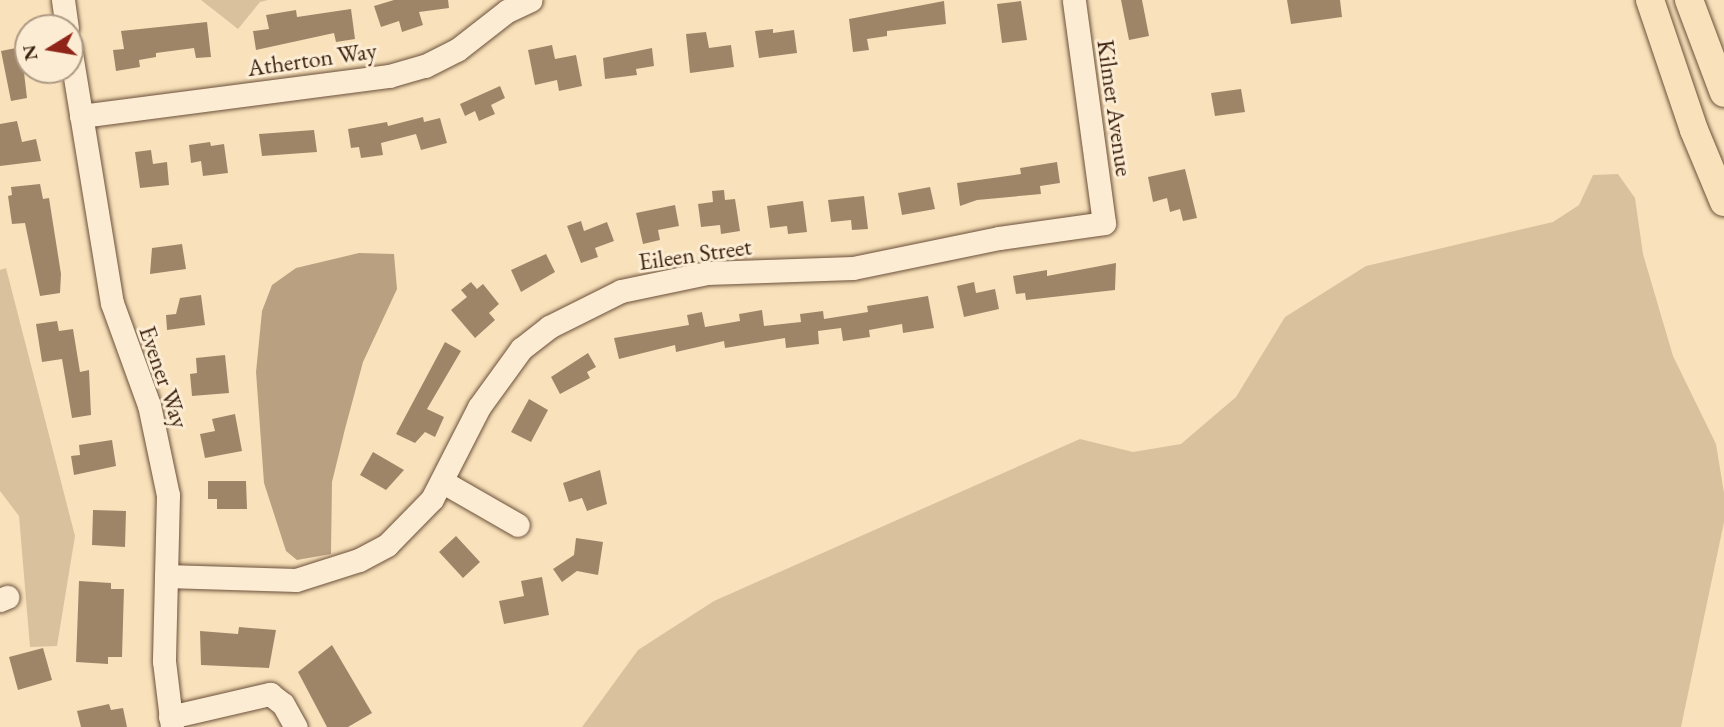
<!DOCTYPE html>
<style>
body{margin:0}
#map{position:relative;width:1724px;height:727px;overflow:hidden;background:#f9e2bb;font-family:"EB Garamond",serif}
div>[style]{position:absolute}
.green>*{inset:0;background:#d9c19e}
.water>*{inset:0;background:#b9a081}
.building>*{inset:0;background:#9e8568}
.roads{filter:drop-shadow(0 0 2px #6b503a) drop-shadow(0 0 2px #6b503a)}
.minor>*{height:23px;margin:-11.5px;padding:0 11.5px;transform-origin:11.5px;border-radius:11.5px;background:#fbecd3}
.major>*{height:28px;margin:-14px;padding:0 14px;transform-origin:14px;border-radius:14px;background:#f9e2bb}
span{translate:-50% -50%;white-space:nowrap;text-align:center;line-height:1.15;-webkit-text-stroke:6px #fbecd3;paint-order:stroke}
.street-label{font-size:24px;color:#3c200f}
.north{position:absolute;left:14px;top:14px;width:70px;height:70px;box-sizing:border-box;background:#fbecd3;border:2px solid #af9a85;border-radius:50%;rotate:259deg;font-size:19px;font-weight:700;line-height:28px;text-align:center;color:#3c200f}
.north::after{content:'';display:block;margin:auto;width:24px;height:32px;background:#8f2418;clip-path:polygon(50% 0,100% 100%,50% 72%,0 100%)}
</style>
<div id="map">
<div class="green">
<i style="clip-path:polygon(201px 0,268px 0,260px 2px,238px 29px)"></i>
<i style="clip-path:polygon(1618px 174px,1635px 198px,1643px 254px,1673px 356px,1716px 444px,1724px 493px,1724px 522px,1681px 727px,582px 727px,638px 650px,714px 601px,1080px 439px,1133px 452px,1181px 444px,1236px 397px,1285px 317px,1366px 266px,1553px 222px,1579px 205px,1593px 175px)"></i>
<i style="clip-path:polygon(6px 268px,75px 536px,57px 646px,30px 647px,19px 516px,0 491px,0 270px)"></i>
</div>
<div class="water">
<i style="clip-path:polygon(359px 253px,394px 254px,397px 289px,363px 362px,345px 429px,332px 482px,331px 554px,297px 560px,286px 551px,264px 483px,256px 372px,262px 311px,272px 285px,296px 268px)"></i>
</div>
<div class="building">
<i style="clip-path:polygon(394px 0,448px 0,449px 8px,419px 12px,423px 25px,402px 32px,399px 21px,381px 27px,374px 6px)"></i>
<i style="clip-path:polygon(1121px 0,1142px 0,1149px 36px,1129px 40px)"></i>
<i style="clip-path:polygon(1287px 0,1340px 0,1342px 17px,1291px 24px)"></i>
<i style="clip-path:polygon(944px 1px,946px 24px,887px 31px,887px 36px,867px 39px,869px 50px,853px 52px,849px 19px)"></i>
<i style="clip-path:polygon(1021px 1px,1027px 40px,1002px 43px,997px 4px)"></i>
<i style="clip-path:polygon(351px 9px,355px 39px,336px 42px,334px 33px,256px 50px,253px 31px,269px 29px,266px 15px,296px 10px,297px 17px)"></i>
<i style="clip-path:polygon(207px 22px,211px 57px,196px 58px,194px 48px,156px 53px,156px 57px,139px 60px,140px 67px,116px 71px,113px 50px,124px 49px,121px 31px)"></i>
<i style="clip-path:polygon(773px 29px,773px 33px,794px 30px,797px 53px,759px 58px,755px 31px)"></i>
<i style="clip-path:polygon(706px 32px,709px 48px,731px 45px,734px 67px,690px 73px,686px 34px)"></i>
<i style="clip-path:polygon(552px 45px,555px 59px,576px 55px,582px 86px,559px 91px,557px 80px,535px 85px,528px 50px)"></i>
<i style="clip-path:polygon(21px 47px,27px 98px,11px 101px,1px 51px)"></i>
<i style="clip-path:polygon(652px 48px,654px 66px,636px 69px,637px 75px,605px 79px,603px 58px)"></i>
<i style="clip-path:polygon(500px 86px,505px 98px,491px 105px,495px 114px,479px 121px,475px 111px,465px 116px,460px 104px)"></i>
<i style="clip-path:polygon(1241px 89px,1245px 112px,1215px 116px,1211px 93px)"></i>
<i style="clip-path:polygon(423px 117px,424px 122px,440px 118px,447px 143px,421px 150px,416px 134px,381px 143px,383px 155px,361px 158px,359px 147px,351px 148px,348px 129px,387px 122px,388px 126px)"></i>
<i style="clip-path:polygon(17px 121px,22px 142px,36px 139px,41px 161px,0 166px,0 124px)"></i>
<i style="clip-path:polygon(314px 130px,317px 152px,262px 156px,259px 134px)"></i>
<i style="clip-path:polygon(210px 142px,211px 146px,224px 144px,228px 173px,203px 176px,201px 161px,191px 163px,189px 145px)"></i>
<i style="clip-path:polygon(151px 150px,153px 164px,167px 162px,169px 185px,140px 188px,135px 152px)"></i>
<i style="clip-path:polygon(1057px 162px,1060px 183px,1040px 186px,1041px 194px,977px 200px,960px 206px,957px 183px,1021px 174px,1020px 168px)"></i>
<i style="clip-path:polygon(1185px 169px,1197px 218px,1183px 221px,1180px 209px,1170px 212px,1167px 198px,1153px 202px,1148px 177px)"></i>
<i style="clip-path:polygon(40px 184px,43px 199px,49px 198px,61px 274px,60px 293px,40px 296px,25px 223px,12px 224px,8px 196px,12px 195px,11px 187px)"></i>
<i style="clip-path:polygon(930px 187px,935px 209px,902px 215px,898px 193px)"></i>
<i style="clip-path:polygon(724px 190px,725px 200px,735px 199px,740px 231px,721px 234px,720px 225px,701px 227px,698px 204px,713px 202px,712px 191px)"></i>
<i style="clip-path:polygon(864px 196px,868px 229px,852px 230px,851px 220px,831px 222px,828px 200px)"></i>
<i style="clip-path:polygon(803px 201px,807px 232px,788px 234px,787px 226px,770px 228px,767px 206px)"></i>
<i style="clip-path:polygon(675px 205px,679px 226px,658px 230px,660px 240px,643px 244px,636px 213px)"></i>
<i style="clip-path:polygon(581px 221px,584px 231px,607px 222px,614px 241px,595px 248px,598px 257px,581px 263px,567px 226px)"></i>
<i style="clip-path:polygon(182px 244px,186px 269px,150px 274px,152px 248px)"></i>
<i style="clip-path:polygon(546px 254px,555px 272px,521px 292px,511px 270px)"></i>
<i style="clip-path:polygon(1116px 263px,1115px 290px,1026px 300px,1025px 293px,1016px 294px,1013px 276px,1047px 270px,1047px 276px)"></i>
<i style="clip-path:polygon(471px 282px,477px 289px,483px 284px,499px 304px,489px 313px,495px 320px,475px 338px,451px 310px,467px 297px,461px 290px)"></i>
<i style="clip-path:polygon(974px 282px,976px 293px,995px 289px,999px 309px,964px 317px,957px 286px)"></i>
<i style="clip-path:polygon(201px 295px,205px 325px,167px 330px,166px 315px,176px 314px,180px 298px)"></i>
<i style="clip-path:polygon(928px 296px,934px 328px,903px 333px,902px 324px,869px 330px,870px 337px,843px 341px,841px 328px,818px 331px,819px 344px,786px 348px,785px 338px,725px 348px,724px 341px,676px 352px,675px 345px,619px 359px,614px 338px,689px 325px,687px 315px,702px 312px,705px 327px,740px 321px,739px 314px,762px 310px,764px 326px,801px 322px,800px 314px,823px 311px,824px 319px,868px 312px,867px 306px)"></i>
<i style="clip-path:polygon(57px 321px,59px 331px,73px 329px,80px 372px,89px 370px,91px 415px,72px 418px,62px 359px,42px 362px,36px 324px)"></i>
<i style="clip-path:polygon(445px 342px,461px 351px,427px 409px,444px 417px,435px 437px,425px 432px,415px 443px,396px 434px)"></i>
<i style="clip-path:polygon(588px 353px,596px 367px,587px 372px,590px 378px,560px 394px,551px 377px)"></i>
<i style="clip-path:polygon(225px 355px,229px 393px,192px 396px,190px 374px,197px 373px,196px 358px)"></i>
<i style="clip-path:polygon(529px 399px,548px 410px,531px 442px,511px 432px)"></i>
<i style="clip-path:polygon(235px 414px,242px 451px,205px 458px,200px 434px,215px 431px,212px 419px)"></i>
<i style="clip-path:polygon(112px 440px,116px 466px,74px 475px,71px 456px,80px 455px,79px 445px)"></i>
<i style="clip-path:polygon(373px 452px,404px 470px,386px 490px,360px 475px)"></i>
<i style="clip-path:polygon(600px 470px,607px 504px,587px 511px,582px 498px,569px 502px,563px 483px)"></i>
<i style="clip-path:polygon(208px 481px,246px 481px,247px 509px,217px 509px,217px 499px,208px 499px)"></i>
<i style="clip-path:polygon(93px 510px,126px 511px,125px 547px,92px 545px)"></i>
<i style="clip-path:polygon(456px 536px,480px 562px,463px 578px,439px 552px)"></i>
<i style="clip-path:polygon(576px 538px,603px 542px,598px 575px,577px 571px,562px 582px,553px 569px,574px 555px)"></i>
<i style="clip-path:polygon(542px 577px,549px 615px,504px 624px,499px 601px,524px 596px,521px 581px)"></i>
<i style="clip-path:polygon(79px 581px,111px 583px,111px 589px,124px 589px,122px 657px,108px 657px,108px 664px,76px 662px)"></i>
<i style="clip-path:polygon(239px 627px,276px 630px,269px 668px,201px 665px,200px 631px,238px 634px)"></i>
<i style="clip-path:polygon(332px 645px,372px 713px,348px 727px,327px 727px,298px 672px)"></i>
<i style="clip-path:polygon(43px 648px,52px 680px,18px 690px,9px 657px)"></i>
<i style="clip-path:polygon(109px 704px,111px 710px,123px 708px,127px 727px,81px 727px,77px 711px)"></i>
</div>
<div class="roads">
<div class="minor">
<i style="left:63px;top:0;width:28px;rotate:82deg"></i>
<i style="left:70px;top:47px;width:259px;rotate:80.7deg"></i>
<i style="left:112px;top:303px;width:109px;rotate:70.1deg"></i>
<i style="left:149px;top:405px;width:92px;rotate:78.1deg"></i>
<i style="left:168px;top:495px;width:166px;rotate:91.4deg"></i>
<i style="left:164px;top:661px;width:66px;rotate:83.1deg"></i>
<i style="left:81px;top:116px;width:311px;rotate:-7.4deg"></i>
<i style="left:389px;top:76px;width:37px;rotate:-16deg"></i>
<i style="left:425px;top:66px;width:36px;rotate:-27deg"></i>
<i style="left:457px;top:50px;width:63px;rotate:-38deg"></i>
<i style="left:507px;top:11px;width:26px;rotate:-25deg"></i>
<i style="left:443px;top:482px;width:86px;rotate:29.8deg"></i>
<i style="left:166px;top:576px;width:130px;rotate:1.8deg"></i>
<i style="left:296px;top:580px;width:66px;rotate:-17.6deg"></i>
<i style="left:359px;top:560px;width:32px;rotate:-28deg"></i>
<i style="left:387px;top:545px;width:64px;rotate:-45.6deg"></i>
<i style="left:432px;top:499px;width:103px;rotate:-62.9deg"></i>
<i style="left:479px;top:407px;width:72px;rotate:-54.1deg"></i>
<i style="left:521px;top:349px;width:36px;rotate:-38deg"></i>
<i style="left:549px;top:327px;width:80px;rotate:-26.6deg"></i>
<i style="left:621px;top:291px;width:88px;rotate:-11.8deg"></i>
<i style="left:707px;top:273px;width:146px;rotate:-2deg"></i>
<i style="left:853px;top:268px;width:149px;rotate:-11.6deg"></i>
<i style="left:999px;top:238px;width:106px;rotate:-8.1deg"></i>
<i style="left:1104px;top:223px;width:225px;rotate:-97.7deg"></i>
<i style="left:0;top:600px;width:8px;rotate:-23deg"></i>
<i style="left:170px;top:717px;width:103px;rotate:-13deg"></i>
<i style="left:270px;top:694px;width:16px;rotate:38deg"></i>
<i style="left:283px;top:704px;width:26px;rotate:61deg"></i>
</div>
<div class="major">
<i style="left:1650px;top:0;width:137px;rotate:71.3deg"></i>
<i style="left:1694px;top:130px;width:78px;rotate:67.4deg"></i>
<i style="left:1689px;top:0;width:99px;rotate:69.4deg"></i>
</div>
</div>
<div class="street-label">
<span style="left:312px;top:59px;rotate:-8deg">Atherton Way</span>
<span style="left:1115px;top:108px;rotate:82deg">Kilmer Avenue</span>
<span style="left:695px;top:254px;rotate:-8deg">Eileen Street</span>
<span style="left:164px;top:377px;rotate:71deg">Evener Way</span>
</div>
<div class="north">N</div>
</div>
